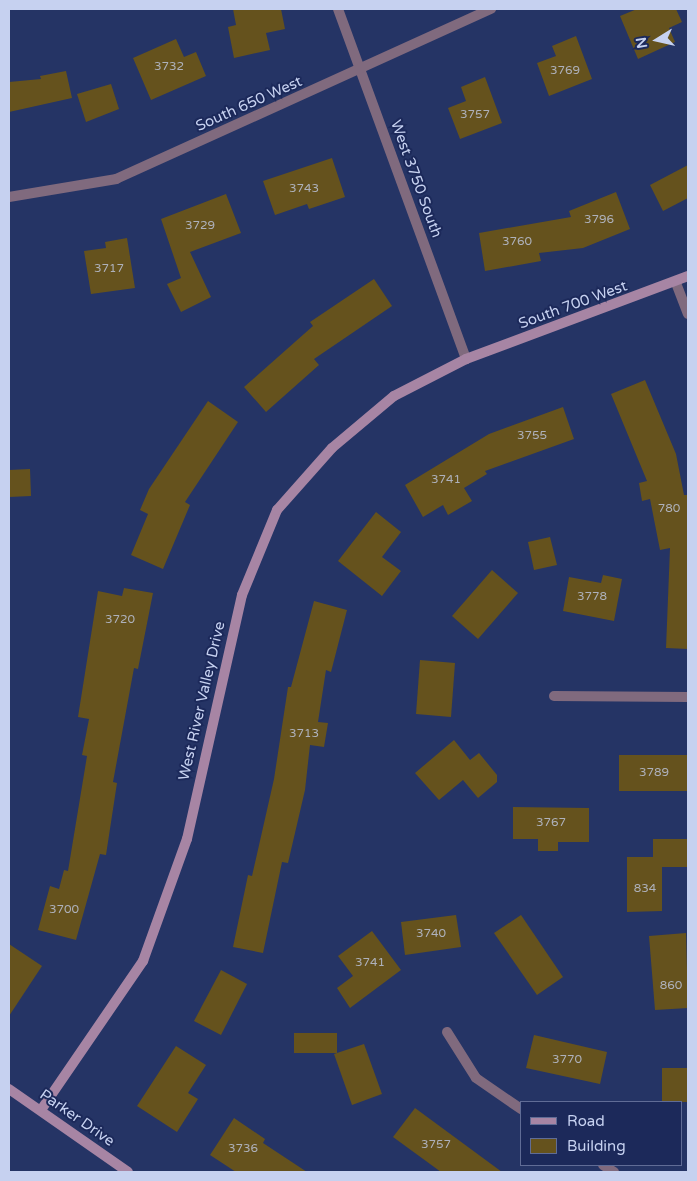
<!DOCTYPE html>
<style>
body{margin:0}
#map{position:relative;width:697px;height:1181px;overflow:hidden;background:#253465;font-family:"Varela Round",sans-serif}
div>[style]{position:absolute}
.building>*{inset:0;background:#65521d}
.street>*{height:10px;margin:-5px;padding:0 5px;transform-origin:5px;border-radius:5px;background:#806a7e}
.secondary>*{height:10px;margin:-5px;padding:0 5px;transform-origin:5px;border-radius:5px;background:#a785a4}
span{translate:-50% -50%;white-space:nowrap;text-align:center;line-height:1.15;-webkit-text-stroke:4px #1c295a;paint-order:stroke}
.number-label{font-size:12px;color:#aeb1bb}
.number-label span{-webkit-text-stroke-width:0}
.street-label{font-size:15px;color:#c6d1f0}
.frame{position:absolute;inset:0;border:10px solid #c6d1f0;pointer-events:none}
.legend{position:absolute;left:520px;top:1101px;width:162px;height:65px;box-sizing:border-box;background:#1c295a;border:1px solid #606c96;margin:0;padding:6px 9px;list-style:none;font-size:15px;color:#c6d1f0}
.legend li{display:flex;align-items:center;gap:10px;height:25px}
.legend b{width:25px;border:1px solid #606c96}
.north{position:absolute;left:632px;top:15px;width:50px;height:50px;-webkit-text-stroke:4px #1c295a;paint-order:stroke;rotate:260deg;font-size:14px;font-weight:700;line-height:20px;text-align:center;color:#c6d1f0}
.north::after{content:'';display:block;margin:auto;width:18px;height:22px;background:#c6d1f0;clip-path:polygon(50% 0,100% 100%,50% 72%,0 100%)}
</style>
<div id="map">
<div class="building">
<i style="clip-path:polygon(233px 9px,281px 9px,285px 29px,266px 33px,270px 50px,234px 58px,228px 27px,236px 25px)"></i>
<i style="clip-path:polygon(637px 9px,676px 9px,682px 22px,669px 28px,675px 42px,638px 59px,620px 16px)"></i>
<i style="clip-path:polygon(576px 36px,592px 79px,549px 96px,537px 63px,556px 56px,552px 46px)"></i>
<i style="clip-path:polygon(176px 39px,184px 57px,196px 52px,206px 76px,151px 100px,133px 58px)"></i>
<i style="clip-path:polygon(66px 71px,72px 98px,9px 112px,9px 82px,41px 79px,40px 76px)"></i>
<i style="clip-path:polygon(485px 77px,502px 123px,460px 139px,448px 108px,466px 101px,461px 87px)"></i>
<i style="clip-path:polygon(111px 84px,119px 109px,86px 122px,77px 94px)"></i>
<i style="clip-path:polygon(332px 158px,345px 197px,309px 209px,307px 204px,275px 215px,263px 181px)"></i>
<i style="clip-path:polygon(688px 165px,688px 198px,663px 211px,650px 185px)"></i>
<i style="clip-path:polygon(616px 192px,630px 229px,583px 248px,539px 253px,541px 261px,485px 271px,479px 233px,571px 217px,569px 211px)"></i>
<i style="clip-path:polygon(226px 194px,241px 233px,190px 252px,211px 297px,181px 312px,167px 284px,181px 278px,161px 219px)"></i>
<i style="clip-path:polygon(127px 238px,135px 288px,91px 294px,84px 251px,106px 248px,105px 242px)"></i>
<i style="clip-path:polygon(374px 279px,392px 306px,314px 359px,319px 365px,266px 412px,244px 387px,313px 326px,310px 322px)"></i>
<i style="clip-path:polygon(645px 380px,676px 454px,684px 495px,688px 495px,688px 649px,666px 648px,670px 548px,660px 550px,650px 499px,642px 501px,639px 483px,647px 481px,611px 394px)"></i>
<i style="clip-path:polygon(208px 401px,238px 422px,185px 502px,190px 505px,163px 569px,131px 555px,148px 514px,140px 510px,149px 489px)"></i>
<i style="clip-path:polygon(563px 407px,574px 439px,485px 471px,487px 474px,464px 488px,472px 501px,448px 515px,443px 505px,423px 517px,405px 485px,489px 434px)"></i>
<i style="clip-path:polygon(30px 469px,31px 496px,9px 497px,9px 470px)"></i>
<i style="clip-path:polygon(376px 512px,401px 532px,382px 557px,401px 571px,382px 596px,338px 561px)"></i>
<i style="clip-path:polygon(550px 537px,557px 565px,534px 570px,528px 542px)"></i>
<i style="clip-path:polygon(492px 570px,518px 593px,478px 639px,452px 616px)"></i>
<i style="clip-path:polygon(603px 575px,622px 579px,614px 621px,563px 611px,569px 577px,601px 583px)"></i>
<i style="clip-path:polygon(124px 588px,153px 593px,138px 669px,134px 668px,113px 782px,117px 783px,106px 855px,100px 854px,76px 940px,38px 930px,50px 886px,59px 889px,64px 870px,68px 871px,87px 756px,82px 755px,89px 719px,78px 717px,98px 591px,122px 596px)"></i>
<i style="clip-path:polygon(314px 601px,347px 610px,331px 672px,326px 670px,318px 722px,328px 723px,324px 747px,310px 745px,305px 790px,288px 863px,282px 862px,263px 953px,233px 947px,248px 875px,252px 876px,274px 779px,288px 687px,291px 687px)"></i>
<i style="clip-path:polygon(420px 660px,455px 663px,451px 717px,416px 714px)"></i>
<i style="clip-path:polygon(454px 740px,470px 760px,479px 753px,497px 775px,497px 782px,478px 798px,463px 780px,439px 800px,415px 773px)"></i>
<i style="clip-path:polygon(619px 755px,688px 755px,688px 791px,619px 791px)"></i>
<i style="clip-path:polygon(513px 807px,589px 808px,589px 842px,558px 842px,558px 851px,538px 851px,538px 839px,513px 839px)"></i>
<i style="clip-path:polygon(653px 839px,688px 839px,688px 867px,662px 867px,662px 911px,627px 912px,627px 857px,653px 857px)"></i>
<i style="clip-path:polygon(456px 915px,461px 947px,405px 955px,401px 922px)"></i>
<i style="clip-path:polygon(521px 915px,563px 977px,537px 995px,494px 933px)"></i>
<i style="clip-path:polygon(372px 931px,401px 970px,350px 1008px,337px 988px,353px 976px,338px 956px)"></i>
<i style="clip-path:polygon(686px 933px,688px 1008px,655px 1010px,649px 936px)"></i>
<i style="clip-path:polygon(9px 944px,42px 966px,9px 1016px)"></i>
<i style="clip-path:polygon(221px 970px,247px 984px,221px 1035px,194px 1021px)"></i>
<i style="clip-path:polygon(294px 1033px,337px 1033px,337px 1053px,294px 1053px)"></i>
<i style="clip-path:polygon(534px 1035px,607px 1052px,600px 1084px,526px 1068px)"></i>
<i style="clip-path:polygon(364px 1044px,382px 1094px,352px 1105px,334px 1054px)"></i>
<i style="clip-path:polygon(176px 1046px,206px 1065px,188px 1093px,198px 1099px,177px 1132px,137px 1106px)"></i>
<i style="clip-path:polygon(662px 1068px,688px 1068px,688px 1102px,662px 1102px)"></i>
<i style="clip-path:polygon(415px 1108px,502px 1172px,441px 1172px,393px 1137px)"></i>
<i style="clip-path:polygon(234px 1118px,265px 1139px,263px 1143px,307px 1172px,236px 1172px,210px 1155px)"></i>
</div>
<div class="street">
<i style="left:338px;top:9px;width:373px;rotate:69.9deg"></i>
<i style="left:9px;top:197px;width:109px;rotate:-9.5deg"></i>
<i style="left:116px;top:179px;width:412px;rotate:-24.4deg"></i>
<i style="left:676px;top:283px;width:33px;rotate:69deg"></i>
<i style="left:554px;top:696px;width:134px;rotate:0.4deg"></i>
<i style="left:447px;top:1032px;width:54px;rotate:57.8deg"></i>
<i style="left:476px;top:1078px;width:55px;rotate:34.6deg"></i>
<i style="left:603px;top:1165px;width:13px;rotate:32deg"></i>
</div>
<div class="secondary">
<i style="left:9px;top:1089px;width:145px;rotate:34.9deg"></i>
<i style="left:41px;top:1110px;width:181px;rotate:-55.6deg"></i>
<i style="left:143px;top:961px;width:130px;rotate:-70.2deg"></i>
<i style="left:187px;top:839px;width:250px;rotate:-77.3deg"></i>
<i style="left:242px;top:595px;width:92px;rotate:-67.6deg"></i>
<i style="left:277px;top:510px;width:83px;rotate:-48.4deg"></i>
<i style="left:332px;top:448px;width:81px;rotate:-40deg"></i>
<i style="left:394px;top:396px;width:81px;rotate:-27.2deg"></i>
<i style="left:466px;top:359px;width:237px;rotate:-20.5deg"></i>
</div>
<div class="number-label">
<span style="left:169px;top:67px">3732</span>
<span style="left:565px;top:71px">3769</span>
<span style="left:475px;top:115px">3757</span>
<span style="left:304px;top:189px">3743</span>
<span style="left:599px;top:220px">3796</span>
<span style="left:200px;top:226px">3729</span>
<span style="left:517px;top:242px">3760</span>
<span style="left:109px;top:269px">3717</span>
<span style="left:532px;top:436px">3755</span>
<span style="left:446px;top:480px">3741</span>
<span style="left:669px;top:509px">780</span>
<span style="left:592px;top:597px">3778</span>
<span style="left:120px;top:620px">3720</span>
<span style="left:304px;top:734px">3713</span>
<span style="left:654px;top:773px">3789</span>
<span style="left:551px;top:823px">3767</span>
<span style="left:645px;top:889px">834</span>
<span style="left:64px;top:910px">3700</span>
<span style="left:431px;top:934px">3740</span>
<span style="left:370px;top:963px">3741</span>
<span style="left:671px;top:986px">860</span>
<span style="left:567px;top:1060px">3770</span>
<span style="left:436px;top:1145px">3757</span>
<span style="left:243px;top:1149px">3736</span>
</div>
<div class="street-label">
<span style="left:249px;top:104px;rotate:-24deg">South 650 West</span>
<span style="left:416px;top:179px;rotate:70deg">West 3750 South</span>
<span style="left:573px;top:305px;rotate:-20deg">South 700 West</span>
<span style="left:202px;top:701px;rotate:-77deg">West River Valley Drive</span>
<span style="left:77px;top:1118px;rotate:35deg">Parker Drive</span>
</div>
<div class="frame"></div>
<ul class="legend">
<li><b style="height:6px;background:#a785a4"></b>Road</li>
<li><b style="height:14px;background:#65521d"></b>Building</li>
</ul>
<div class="north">N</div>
</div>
